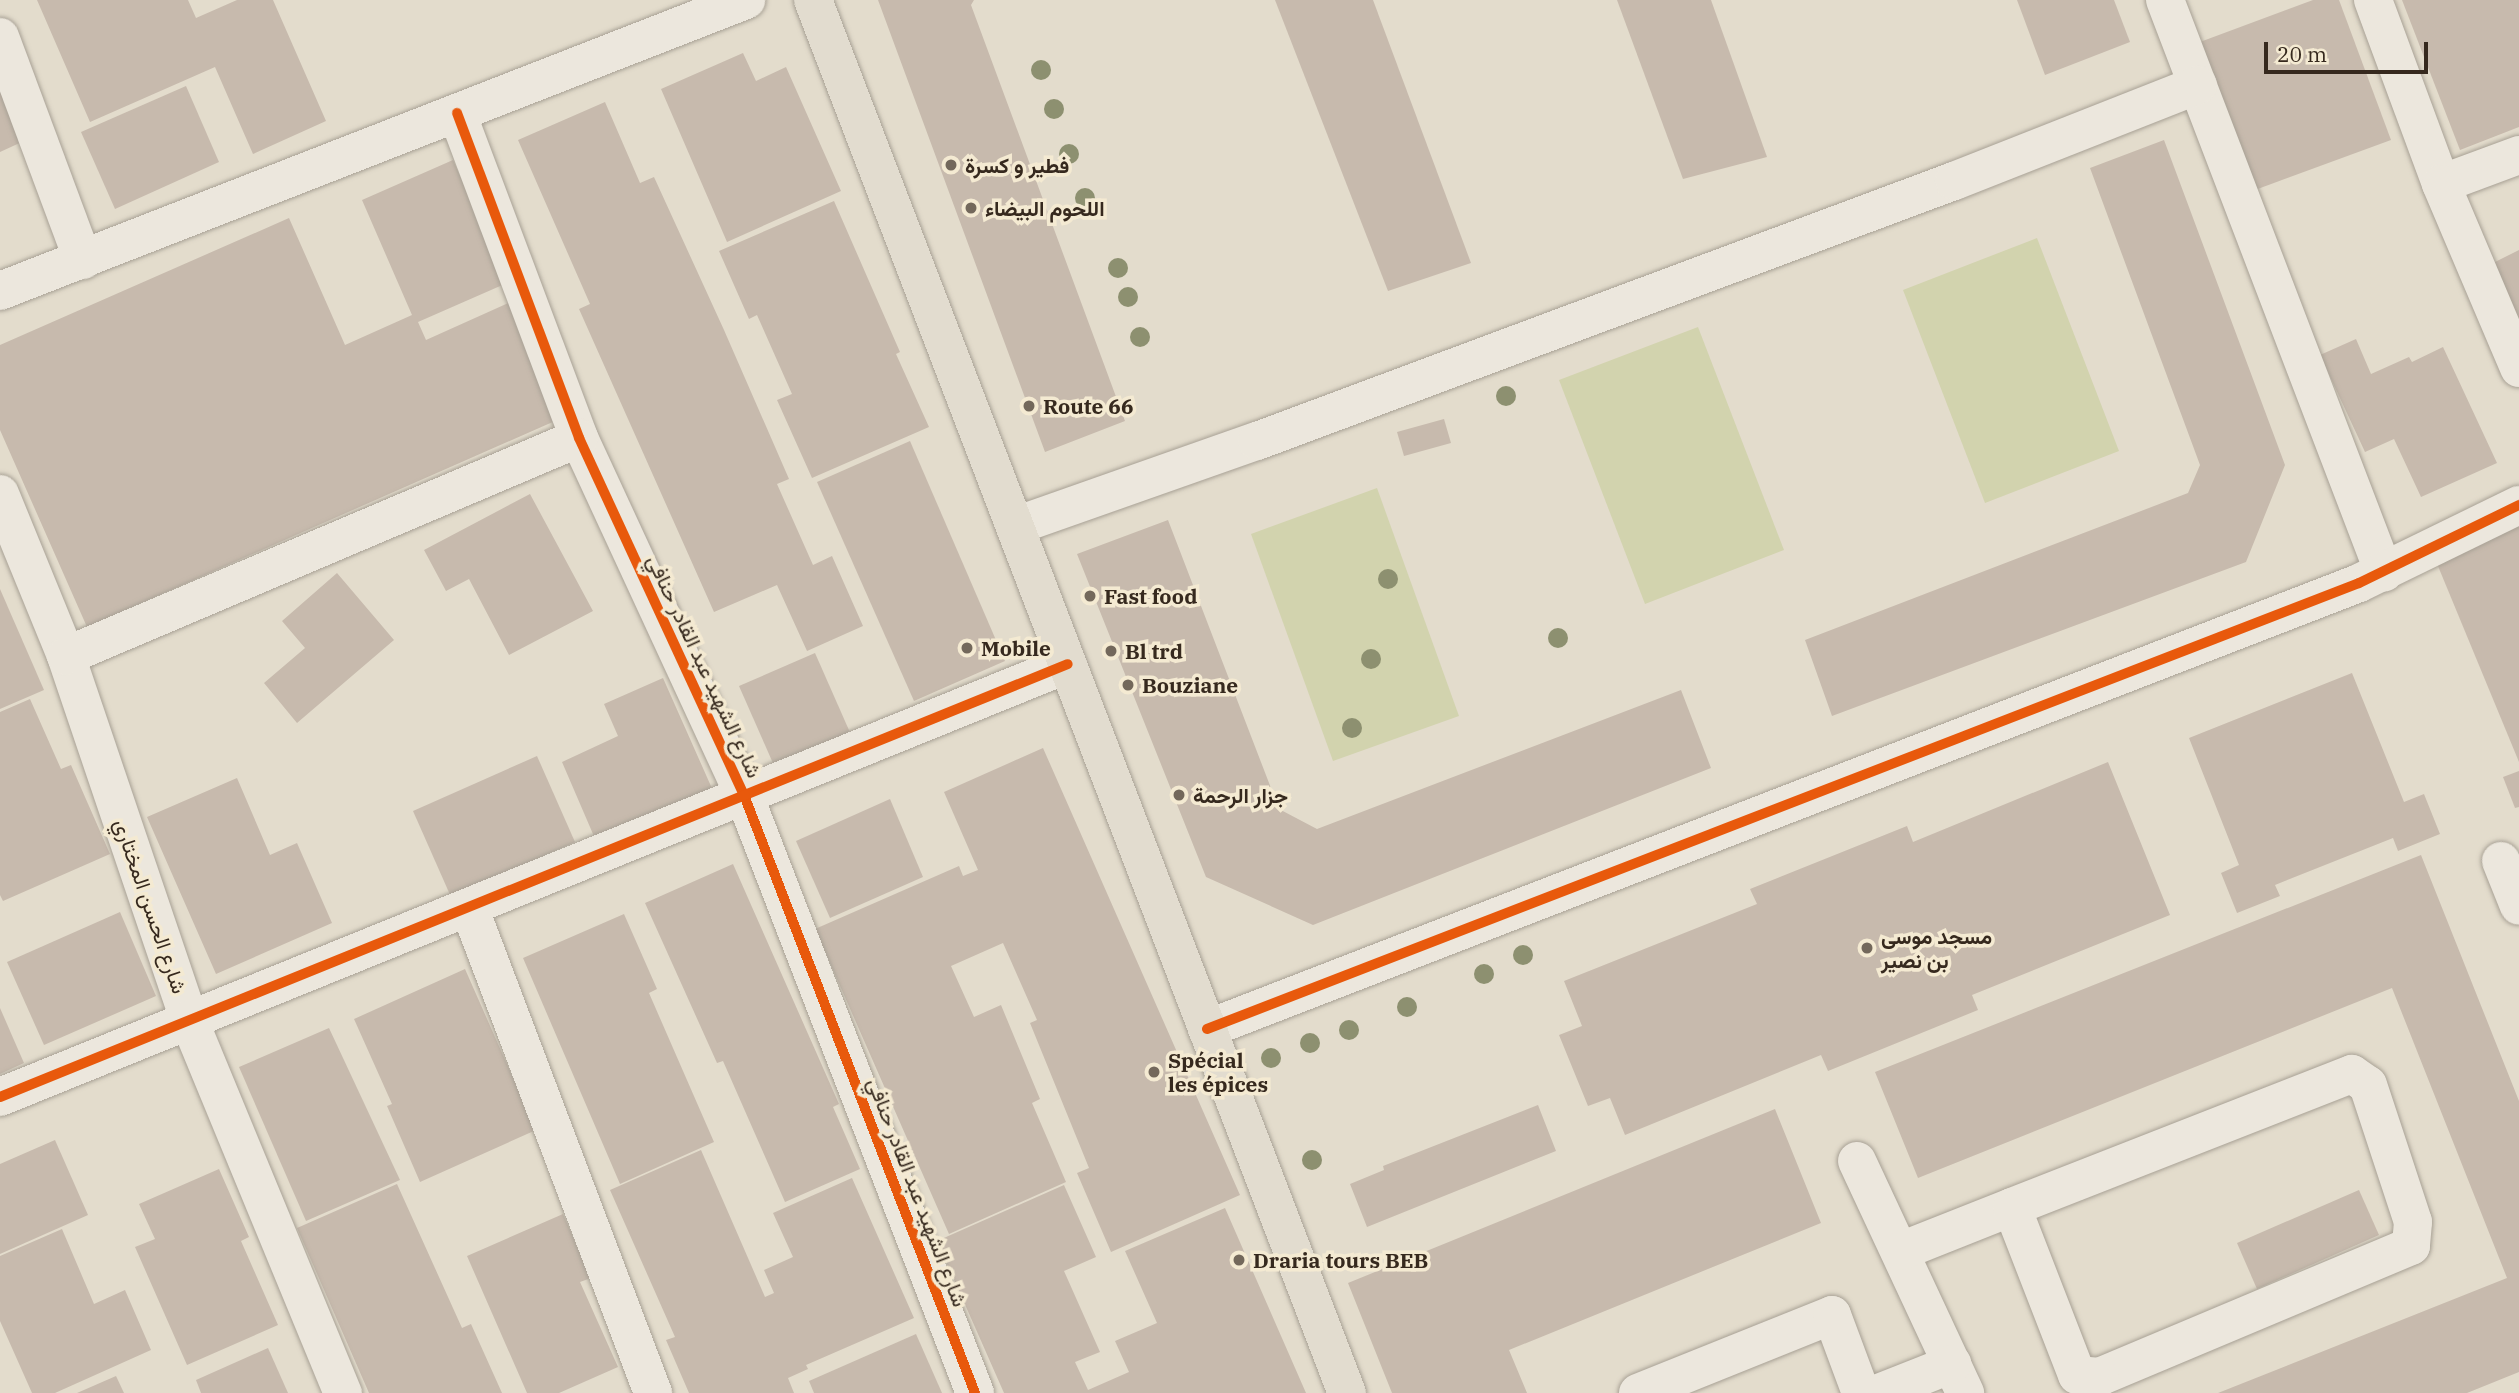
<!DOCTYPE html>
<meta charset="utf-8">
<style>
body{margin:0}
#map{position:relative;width:2519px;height:1393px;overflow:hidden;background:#e3dccc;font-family:"IBM Plex Serif",Vazirmatn,serif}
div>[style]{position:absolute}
.green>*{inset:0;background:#d2d3ae}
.building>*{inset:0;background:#c7baad}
.roads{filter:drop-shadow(0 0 2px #a8a195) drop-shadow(0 0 2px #a8a195)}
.minor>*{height:38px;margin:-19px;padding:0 19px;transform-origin:19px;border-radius:19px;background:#ece7dd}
.major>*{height:38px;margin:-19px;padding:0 19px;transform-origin:19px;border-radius:19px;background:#e2dccf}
.cycleway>*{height:10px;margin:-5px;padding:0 5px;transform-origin:5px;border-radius:5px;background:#e8590c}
.trees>*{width:20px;height:20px;margin:-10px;border-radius:50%;background:#8d9070}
.dots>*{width:19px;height:19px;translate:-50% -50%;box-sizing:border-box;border:4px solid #f4ead2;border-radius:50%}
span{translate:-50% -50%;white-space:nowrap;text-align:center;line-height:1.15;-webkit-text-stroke:7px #f4ead2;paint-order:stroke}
.poi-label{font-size:21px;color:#36291e;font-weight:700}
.left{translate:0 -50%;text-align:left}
.street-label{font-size:21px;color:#36291e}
.scale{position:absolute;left:2264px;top:42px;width:164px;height:32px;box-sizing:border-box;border:4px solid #36291e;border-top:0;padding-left:9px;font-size:21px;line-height:24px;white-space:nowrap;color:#36291e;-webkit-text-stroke:5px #f4ead2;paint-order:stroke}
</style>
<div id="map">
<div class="green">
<i style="clip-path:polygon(2037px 238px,2119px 451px,1985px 503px,1903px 290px)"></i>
<i style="clip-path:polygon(1698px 327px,1784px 550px,1645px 604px,1559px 380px)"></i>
<i style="clip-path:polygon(1377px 488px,1459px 716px,1333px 761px,1251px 534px)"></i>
</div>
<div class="building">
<i style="clip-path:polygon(37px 0,188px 0,196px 18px,237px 0,273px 0,326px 121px,253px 154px,215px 67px,90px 122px)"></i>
<i style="clip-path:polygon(878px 0,974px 0,971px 5px,1125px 421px,1045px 452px)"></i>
<i style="clip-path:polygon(1275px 0,1373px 0,1471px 263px,1388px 291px)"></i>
<i style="clip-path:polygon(1617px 0,1711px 0,1767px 157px,1683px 179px)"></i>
<i style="clip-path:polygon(2017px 0,2114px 0,2130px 42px,2045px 75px)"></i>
<i style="clip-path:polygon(2313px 0,2339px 0,2391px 140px,2255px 190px,2200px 42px)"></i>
<i style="clip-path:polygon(2402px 0,2519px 0,2519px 127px,2460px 150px)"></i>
<i style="clip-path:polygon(743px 53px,756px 81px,786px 67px,841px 191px,727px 242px,661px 89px)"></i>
<i style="clip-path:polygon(0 86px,24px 141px,0 152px)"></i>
<i style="clip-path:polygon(186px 86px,219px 162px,115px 209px,81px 132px)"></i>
<i style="clip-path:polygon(605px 102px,640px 183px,654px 177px,724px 330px,789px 479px,777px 484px,813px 565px,832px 556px,863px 626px,807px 651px,777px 585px,714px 612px,579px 309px,590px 304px,518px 140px)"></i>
<i style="clip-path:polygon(2164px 140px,2285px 465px,2246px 562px,1832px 716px,1805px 640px,2188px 493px,2200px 465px,2090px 168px)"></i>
<i style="clip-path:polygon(453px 160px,507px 283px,418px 322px,426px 340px,513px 301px,564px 417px,87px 627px,0 430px,0 345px,289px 218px,345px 345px,412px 315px,362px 200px)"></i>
<i style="clip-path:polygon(834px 201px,900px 352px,896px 354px,929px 427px,812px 478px,777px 400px,792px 394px,757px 315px,749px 319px,719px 251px)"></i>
<i style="clip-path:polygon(2519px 250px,2519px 322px,2491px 264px)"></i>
<i style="clip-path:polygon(2356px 339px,2371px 374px,2409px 357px,2412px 362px,2443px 347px,2497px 463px,2421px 497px,2394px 439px,2365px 452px,2320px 355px)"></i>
<i style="clip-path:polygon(1444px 419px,1451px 443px,1404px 456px,1397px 432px)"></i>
<i style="clip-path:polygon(910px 441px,1005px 661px,914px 701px,817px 482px)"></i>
<i style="clip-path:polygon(530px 494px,593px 611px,509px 655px,469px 579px,446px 591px,424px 550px)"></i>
<i style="clip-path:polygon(2519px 518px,2519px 762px,2433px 554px)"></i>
<i style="clip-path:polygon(1168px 520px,1279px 809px,1317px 829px,1681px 690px,1711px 768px,1313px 925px,1206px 877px,1077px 554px)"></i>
<i style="clip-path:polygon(337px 573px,394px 640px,297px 723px,264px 683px,305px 648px,282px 621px)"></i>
<i style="clip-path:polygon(0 589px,44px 690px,0 709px)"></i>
<i style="clip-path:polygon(815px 653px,852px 737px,776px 770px,739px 686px)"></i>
<i style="clip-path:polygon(2352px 673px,2404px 802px,2424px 794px,2440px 834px,2398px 851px,2393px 838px,2275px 885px,2280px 896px,2237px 913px,2221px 873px,2239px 865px,2189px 738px)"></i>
<i style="clip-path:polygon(663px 678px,714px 793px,596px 841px,562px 762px,618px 736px,604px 704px)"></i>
<i style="clip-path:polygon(30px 699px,61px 769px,71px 765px,110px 854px,3px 901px,0 895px,0 712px)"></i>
<i style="clip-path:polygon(1043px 748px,1240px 1195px,1111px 1252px,1077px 1173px,1089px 1168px,1030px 1023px,1037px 1020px,1003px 943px,951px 966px,974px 1017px,1001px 1005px,1040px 1099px,1032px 1103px,1066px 1182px,949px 1234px,815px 929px,959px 866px,963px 876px,978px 870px,944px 792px)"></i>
<i style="clip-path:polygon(537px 756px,575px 842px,451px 897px,413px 811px)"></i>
<i style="clip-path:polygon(2108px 762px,2170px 915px,1972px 995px,1978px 1010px,1828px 1071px,1821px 1055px,1625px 1135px,1610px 1098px,1588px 1106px,1559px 1035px,1582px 1026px,1564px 981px,1757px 904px,1750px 889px,1907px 826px,1913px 842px)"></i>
<i style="clip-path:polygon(2519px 771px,2519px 807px,2515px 808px,2503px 777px)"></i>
<i style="clip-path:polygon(237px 778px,270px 855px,297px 843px,332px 923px,216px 974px,147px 817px)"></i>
<i style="clip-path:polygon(890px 799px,923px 877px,830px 918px,796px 841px)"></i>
<i style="clip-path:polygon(2421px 855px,2519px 1101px,2519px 1372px,2467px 1393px,2218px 1393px,2507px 1278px,2392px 988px,1918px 1178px,1875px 1072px)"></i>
<i style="clip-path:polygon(733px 864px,839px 1104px,833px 1107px,860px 1169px,785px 1202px,723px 1061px,717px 1063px,645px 903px)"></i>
<i style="clip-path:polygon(120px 912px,156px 996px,44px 1045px,7px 962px)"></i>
<i style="clip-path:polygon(624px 914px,657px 989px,649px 993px,714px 1142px,620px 1184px,523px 958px)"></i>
<i style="clip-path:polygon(465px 969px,536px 1130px,420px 1182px,387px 1106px,392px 1104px,354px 1019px)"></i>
<i style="clip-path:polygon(0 1008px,24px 1063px,0 1074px)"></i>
<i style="clip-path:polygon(329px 1028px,400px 1180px,306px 1221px,239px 1067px)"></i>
<i style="clip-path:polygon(1538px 1105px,1556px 1151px,1367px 1227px,1350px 1184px,1384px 1170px,1383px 1166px)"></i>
<i style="clip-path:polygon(1775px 1109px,1821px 1223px,1509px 1350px,1527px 1393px,1392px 1393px,1348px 1283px)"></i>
<i style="clip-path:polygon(55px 1140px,88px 1215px,0 1254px,0 1164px)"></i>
<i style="clip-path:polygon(701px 1150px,765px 1297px,774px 1293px,764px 1270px,793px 1257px,773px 1213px,852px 1178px,914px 1318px,806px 1365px,808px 1369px,788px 1378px,794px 1393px,689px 1393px,666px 1340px,675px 1337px,610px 1190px)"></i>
<i style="clip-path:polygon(219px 1169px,249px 1237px,241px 1241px,278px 1325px,187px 1365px,135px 1247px,155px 1239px,139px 1204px)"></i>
<i style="clip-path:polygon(397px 1184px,462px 1328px,471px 1324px,502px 1393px,369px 1393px,297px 1228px)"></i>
<i style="clip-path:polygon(1064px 1185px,1096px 1257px,1064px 1271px,1100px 1352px,1075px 1362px,1088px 1390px,1129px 1372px,1115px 1341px,1157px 1323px,1125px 1251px,1225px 1208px,1306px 1393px,1004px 1393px,937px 1241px)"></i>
<i style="clip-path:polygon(2359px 1190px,2379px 1235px,2257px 1289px,2237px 1243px)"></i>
<i style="clip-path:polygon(563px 1214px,591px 1278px,580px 1282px,618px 1367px,559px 1393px,527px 1393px,467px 1256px)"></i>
<i style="clip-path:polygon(62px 1229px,94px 1304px,125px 1290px,151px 1350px,55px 1393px,32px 1393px,0 1321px,0 1256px)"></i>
<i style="clip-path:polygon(916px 1334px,942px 1393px,814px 1393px,809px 1381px)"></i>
<i style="clip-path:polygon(268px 1348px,288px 1393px,201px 1393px,196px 1380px)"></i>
<i style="clip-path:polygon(116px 1376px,124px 1393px,77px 1393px)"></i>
</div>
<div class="roads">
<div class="minor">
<i style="left:2165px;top:0;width:613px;rotate:69.08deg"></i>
<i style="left:2373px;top:0;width:196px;rotate:69.7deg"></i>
<i style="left:0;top:37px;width:238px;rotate:69.6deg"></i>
<i style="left:457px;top:113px;width:347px;rotate:69.4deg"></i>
<i style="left:579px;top:438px;width:393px;rotate:65.2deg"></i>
<i style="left:744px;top:795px;width:641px;rotate:68.88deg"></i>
<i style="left:2519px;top:155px;width:83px;rotate:159.6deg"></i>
<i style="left:2441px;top:184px;width:200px;rotate:67deg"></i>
<i style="left:0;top:291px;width:801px;rotate:-21.31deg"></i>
<i style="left:0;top:494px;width:175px;rotate:67.8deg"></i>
<i style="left:66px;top:656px;width:384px;rotate:71.3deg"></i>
<i style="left:189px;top:1020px;width:404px;rotate:67.6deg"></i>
<i style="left:1015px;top:526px;width:256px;rotate:-19.4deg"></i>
<i style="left:1257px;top:441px;width:744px;rotate:-20.46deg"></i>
<i style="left:1954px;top:181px;width:262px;rotate:-21.5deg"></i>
<i style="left:66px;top:656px;width:557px;rotate:-23.02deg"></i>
<i style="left:2501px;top:861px;width:48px;rotate:68.2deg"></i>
<i style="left:469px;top:907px;width:520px;rotate:69.26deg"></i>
<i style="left:1207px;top:1029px;width:1235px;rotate:-21.16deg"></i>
<i style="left:2359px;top:583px;width:178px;rotate:-26deg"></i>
<i style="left:0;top:1097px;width:1152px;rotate:-22.07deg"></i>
<i style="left:1857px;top:1161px;width:256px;rotate:65deg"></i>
<i style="left:1901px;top:1251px;width:119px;rotate:-21.6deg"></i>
<i style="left:2012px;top:1207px;width:365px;rotate:-21.4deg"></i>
<i style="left:2352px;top:1074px;width:19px;rotate:35deg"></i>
<i style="left:2368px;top:1085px;width:144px;rotate:71.8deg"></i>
<i style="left:2413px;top:1222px;width:24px;rotate:95deg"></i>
<i style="left:2411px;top:1246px;width:337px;rotate:157.2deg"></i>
<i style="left:2100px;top:1377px;width:23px;rotate:-175deg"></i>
<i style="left:2077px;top:1375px;width:180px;rotate:-111.2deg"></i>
<i style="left:1638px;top:1393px;width:209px;rotate:-21.9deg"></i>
<i style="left:1832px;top:1315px;width:83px;rotate:69.6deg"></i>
<i style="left:1879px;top:1393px;width:79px;rotate:-21.7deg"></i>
</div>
<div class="major">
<i style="left:813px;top:0;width:1492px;rotate:69.03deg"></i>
</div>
</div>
<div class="cycleway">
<i style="left:457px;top:113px;width:347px;rotate:69.4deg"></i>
<i style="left:579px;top:438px;width:393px;rotate:65.2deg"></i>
<i style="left:744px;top:795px;width:641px;rotate:68.88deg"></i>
<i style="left:1207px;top:1029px;width:1235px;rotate:-21.16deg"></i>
<i style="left:2359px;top:583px;width:178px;rotate:-26deg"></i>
<i style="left:0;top:1097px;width:1152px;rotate:-22.07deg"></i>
</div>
<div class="trees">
<i style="left:1041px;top:70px"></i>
<i style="left:1054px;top:109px"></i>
<i style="left:1069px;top:154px"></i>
<i style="left:1085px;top:198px"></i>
<i style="left:1118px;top:268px"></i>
<i style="left:1128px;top:297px"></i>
<i style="left:1140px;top:337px"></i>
<i style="left:1506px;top:396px"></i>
<i style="left:1388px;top:579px"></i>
<i style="left:1558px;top:638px"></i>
<i style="left:1371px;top:659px"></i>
<i style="left:1352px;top:728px"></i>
<i style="left:1523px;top:955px"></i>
<i style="left:1484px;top:974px"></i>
<i style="left:1407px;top:1007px"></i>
<i style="left:1349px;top:1030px"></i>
<i style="left:1310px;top:1043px"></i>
<i style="left:1271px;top:1058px"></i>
<i style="left:1312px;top:1160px"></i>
</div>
<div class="dots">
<i style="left:951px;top:165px;background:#73685b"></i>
<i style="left:971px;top:208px;background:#73685b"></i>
<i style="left:1029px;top:406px;background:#73685b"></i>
<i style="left:1090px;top:596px;background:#73685b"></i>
<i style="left:967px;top:648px;background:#73685b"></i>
<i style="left:1111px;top:651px;background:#73685b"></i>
<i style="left:1128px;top:685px;background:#73685b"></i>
<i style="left:1179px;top:795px;background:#73685b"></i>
<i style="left:1867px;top:948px;background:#73685b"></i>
<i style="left:1154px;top:1072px;background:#73685b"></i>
<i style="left:1239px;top:1260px;background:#73685b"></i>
</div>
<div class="poi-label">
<span class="left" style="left:965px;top:165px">فطير و كسرة</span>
<span class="left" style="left:985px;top:208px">اللحوم البيضاء</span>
<span class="left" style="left:1043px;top:406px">Route 66</span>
<span class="left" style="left:1104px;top:596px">Fast food</span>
<span class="left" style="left:981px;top:648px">Mobile</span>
<span class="left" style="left:1125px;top:651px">Bl trd</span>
<span class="left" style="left:1142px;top:685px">Bouziane</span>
<span class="left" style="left:1193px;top:795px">جزار الرحمة</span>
<span class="left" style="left:1881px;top:948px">مسجد موسى<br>بن نصير</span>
<span class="left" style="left:1168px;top:1072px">Spécial<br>les épices</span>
<span class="left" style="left:1253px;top:1260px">Draria tours BEB</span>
</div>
<div class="street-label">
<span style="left:705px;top:666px;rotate:65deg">شارع الشهيد عبد القادر حنافي</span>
<span style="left:151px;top:906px;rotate:71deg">شارع الحسن المختاري</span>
<span style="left:918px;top:1192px;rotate:69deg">شارع الشهيد عبد القادر حنافي</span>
</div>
<div class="scale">20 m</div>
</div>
